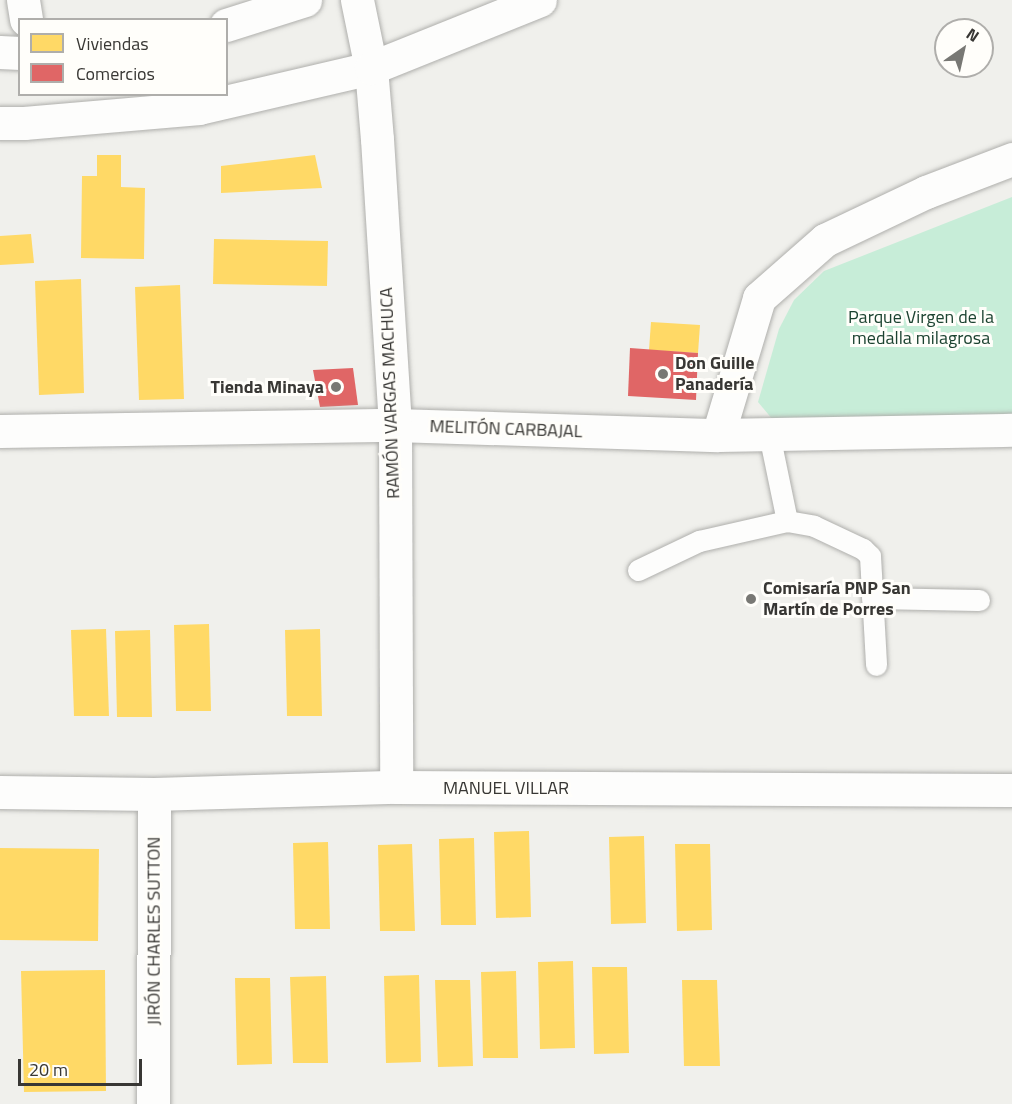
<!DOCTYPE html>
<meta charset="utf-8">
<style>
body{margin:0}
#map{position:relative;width:1012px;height:1104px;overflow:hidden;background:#f0f0ec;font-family:"Titillium Web",sans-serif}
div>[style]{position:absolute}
.green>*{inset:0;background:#c7edd8}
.homes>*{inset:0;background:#ffd966}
.shops>*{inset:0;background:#e06666}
.roads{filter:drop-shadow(0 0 2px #afafac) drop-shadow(0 0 2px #afafac)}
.lane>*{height:21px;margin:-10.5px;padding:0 10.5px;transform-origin:10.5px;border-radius:10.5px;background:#fdfdfc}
.street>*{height:33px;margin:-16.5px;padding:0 16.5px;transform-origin:16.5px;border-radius:16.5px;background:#fdfdfc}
.secondary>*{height:33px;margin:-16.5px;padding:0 16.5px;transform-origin:16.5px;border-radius:16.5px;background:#fdfdfc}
.dots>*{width:16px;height:16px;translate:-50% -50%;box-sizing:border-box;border:3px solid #fffefa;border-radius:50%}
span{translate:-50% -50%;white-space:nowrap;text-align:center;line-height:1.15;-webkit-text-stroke:6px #fffefa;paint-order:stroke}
.park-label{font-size:18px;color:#1b4230}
.poi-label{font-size:18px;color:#383734;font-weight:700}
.left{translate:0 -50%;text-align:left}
.right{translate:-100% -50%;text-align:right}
.street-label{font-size:18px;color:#383734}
.legend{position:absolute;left:18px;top:18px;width:210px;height:78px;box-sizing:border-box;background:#fffefa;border:2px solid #afaeab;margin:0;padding:8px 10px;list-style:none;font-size:18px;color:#383734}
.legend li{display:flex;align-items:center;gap:12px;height:30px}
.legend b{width:30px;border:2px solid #afaeab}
.north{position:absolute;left:934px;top:18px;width:60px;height:60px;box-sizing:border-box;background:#fffefa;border:2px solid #afaeab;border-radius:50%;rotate:34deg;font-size:16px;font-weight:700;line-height:24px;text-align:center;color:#383734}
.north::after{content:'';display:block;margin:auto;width:21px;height:27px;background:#787874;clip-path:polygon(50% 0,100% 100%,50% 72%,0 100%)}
.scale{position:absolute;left:18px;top:1059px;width:124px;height:27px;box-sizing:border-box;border:3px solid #383734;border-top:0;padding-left:8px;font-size:18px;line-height:21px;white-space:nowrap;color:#383734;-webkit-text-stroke:4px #fffefa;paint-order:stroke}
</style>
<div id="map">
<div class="green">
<i style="clip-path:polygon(1012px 197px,1012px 419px,773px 420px,758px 402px,779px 329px,794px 300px,824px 271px)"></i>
</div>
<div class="homes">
<i style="clip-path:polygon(97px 155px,121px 155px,121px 187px,145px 188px,144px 259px,81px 258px,82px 176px,97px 176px)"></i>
<i style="clip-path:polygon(315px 155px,322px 188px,221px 193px,221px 166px)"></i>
<i style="clip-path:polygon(31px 234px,34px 263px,0 265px,0 236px)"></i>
<i style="clip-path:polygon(214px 239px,328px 241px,327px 286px,213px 284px)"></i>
<i style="clip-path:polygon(81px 279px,84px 393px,39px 395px,35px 281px)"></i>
<i style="clip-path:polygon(180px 285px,184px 399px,139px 400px,135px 287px)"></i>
<i style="clip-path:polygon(651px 322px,700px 325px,698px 353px,649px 350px)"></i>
<i style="clip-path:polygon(209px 624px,211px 711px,176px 711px,174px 625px)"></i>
<i style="clip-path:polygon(106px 629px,109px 716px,74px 716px,71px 630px)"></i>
<i style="clip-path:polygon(320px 629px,322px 716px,287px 716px,285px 630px)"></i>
<i style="clip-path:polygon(150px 630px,152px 717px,117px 717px,115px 631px)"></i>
<i style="clip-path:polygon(529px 831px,531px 917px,496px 918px,494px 832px)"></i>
<i style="clip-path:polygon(644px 836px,646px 923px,611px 924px,609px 837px)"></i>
<i style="clip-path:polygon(474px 838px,476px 925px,441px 925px,439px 839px)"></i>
<i style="clip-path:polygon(328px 842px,330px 929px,295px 929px,293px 843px)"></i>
<i style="clip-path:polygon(412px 844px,415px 931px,380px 931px,378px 845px)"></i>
<i style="clip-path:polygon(675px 844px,710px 844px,712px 930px,677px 931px)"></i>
<i style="clip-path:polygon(0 848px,99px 849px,98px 941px,0 940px)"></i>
<i style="clip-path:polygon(573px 961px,575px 1048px,540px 1049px,538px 962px)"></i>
<i style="clip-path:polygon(592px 967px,627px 967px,629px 1053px,594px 1054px)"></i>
<i style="clip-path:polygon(105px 970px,106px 1091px,24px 1092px,21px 971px)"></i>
<i style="clip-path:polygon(516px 971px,518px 1058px,483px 1058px,481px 972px)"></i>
<i style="clip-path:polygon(419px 975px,421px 1062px,386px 1063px,384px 976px)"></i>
<i style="clip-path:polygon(326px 976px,328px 1063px,293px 1063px,290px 977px)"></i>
<i style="clip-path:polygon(235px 978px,270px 978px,272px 1064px,237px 1065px)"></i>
<i style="clip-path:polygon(435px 980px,470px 980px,473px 1066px,438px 1067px)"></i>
<i style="clip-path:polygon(682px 980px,717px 980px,720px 1066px,684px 1066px)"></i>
</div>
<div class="shops">
<i style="clip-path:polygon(630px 348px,698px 353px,696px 400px,628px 396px)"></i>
<i style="clip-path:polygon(353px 368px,358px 405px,320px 407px,313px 370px)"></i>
</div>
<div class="roads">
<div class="lane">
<i style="left:769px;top:434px;width:89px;rotate:78.3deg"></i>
<i style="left:787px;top:521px;width:27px;rotate:10deg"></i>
<i style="left:814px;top:526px;width:54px;rotate:25.1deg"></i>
<i style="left:863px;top:549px;width:10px;rotate:45deg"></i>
<i style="left:870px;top:556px;width:109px;rotate:86.8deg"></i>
<i style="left:638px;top:570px;width:68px;rotate:-25.4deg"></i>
<i style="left:699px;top:541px;width:90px;rotate:-12.8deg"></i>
<i style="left:872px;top:598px;width:107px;rotate:1.1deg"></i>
</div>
<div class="street">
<i style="left:23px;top:0;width:20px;rotate:81deg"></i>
<i style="left:0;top:431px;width:395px;rotate:-0.9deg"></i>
<i style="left:395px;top:425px;width:323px;rotate:1.8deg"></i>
<i style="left:718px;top:435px;width:294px;rotate:-1deg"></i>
<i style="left:718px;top:435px;width:143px;rotate:-73.3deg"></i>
<i style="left:759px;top:298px;width:88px;rotate:-41.3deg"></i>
<i style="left:825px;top:240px;width:112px;rotate:-25.4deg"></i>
<i style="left:926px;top:192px;width:92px;rotate:-21deg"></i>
</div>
<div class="secondary">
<i style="left:357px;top:0;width:69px;rotate:78.4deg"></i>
<i style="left:371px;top:68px;width:71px;rotate:85.2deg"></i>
<i style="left:377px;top:139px;width:287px;rotate:86.4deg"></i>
<i style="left:395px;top:425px;width:362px;rotate:89.8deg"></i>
<i style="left:226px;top:25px;width:83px;rotate:-17.6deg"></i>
<i style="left:0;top:52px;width:20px;rotate:3deg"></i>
<i style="left:0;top:123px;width:24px"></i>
<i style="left:24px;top:123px;width:176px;rotate:-4.9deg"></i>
<i style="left:199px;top:108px;width:177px;rotate:-13.1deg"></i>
<i style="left:371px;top:68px;width:182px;rotate:-21.9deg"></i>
<i style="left:0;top:792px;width:154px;rotate:0.7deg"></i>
<i style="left:154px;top:794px;width:242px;rotate:-1.7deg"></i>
<i style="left:396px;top:787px;width:616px;rotate:0.28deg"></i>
<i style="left:153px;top:1104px;width:310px;rotate:-89.8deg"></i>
</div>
</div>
<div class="dots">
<i style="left:663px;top:374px;background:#787874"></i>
<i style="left:336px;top:387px;background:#787874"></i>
<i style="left:751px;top:599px;background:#787874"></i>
</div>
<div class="park-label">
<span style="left:921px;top:328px">Parque Virgen de la<br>medalla milagrosa</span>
</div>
<div class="poi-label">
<span class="left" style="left:675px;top:374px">Don Guille<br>Panadería</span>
<span class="right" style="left:324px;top:387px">Tienda Minaya</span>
<span class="left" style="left:763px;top:599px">Comisaría PNP San<br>Martín de Porres</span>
</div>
<div class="street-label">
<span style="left:390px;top:393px;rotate:-92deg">RAMÓN VARGAS MACHUCA</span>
<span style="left:506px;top:429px;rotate:2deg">MELITÓN CARBAJAL</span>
<span style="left:506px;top:788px">MANUEL VILLAR</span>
<span style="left:154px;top:931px;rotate:-90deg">JIRÓN CHARLES SUTTON</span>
</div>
<ul class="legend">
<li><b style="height:16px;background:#ffd966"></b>Viviendas</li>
<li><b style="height:16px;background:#e06666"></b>Comercios</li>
</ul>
<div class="north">N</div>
<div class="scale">20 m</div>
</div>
